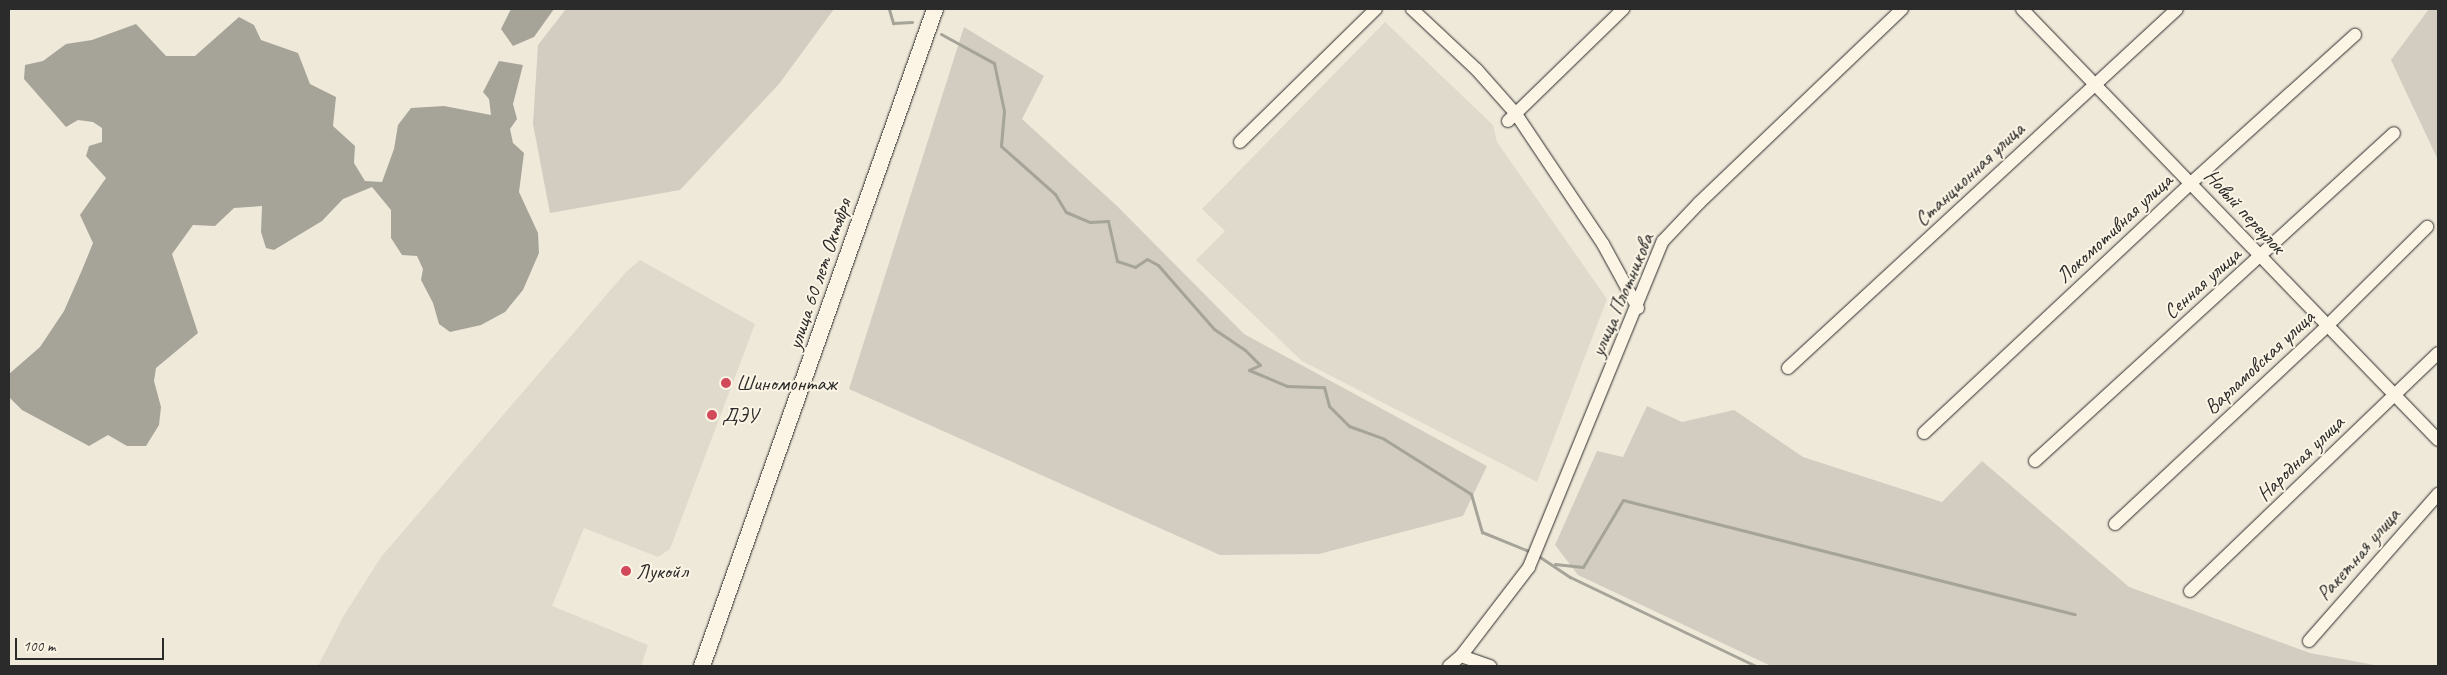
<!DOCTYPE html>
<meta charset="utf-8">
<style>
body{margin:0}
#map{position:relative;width:2447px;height:675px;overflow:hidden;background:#efe9da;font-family:Caveat,sans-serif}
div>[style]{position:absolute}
.built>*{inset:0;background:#e0dacc}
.green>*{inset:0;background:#d2cdc0}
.water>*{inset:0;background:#a6a399}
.stream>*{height:3px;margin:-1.5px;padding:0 1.5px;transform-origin:1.5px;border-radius:1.5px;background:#a6a399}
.roads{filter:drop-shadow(0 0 1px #2b2b2b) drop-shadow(0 0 1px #2b2b2b)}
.minor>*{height:12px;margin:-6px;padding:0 6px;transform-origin:6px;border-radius:6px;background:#fcf5e5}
.major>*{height:16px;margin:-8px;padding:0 8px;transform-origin:8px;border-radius:8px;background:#fcf5e5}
.dots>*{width:14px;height:14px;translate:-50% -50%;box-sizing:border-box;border:2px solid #fcf5e5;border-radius:50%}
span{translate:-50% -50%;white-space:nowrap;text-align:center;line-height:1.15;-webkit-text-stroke:4px #fcf5e5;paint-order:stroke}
.street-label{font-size:21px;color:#2b2b2b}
.poi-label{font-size:21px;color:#2b2b2b}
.left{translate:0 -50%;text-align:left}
.frame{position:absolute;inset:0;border:10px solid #2b2b2b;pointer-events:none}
.scale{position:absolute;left:15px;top:638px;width:149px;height:22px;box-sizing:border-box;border:2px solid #2b2b2b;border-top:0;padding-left:6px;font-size:15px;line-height:18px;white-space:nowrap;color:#2b2b2b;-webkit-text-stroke:4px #fcf5e5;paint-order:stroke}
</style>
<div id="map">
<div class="built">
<i style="clip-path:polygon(1385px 22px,1493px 125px,1497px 142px,1607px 299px,1537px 482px,1302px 361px,1196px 260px,1225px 231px,1202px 209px)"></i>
<i style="clip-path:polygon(640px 260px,755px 324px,670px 549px,658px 557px,584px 528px,552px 606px,648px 645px,641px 666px,318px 666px,343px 617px,381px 557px,626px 272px)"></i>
</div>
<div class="green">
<i style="clip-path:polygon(566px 9px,834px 9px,779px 84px,680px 190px,550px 213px,533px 124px,538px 45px)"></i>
<i style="clip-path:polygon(2429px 9px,2438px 10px,2438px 160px,2391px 60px)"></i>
<i style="clip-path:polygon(964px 27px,1044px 76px,1022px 119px,1117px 206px,1244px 334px,1487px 466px,1463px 516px,1319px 554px,1220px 555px,849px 389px)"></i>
<i style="clip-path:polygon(1647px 406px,1682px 422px,1734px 410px,1803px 457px,1942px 502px,1982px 461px,2129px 587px,2310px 653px,2380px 666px,1771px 666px,1578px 575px,1555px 545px,1597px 451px,1623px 457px)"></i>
</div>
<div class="water">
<i style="clip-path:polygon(511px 9px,554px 9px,534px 37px,513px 46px,501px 29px)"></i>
<i style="clip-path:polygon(239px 17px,254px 25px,261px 40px,298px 53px,310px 84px,336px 97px,333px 126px,355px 146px,354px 163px,365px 181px,382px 182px,394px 149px,398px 125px,411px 108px,444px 106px,491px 115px,489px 99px,483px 92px,499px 61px,523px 65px,513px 104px,517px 119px,510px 129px,513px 143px,524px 153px,519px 192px,538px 233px,539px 253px,523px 290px,505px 312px,481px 325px,450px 332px,439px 324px,433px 303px,421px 280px,423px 269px,417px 256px,402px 255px,391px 238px,391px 210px,372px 187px,343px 199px,322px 221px,274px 250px,266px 248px,261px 232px,262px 206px,234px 208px,215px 226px,193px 225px,172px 254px,198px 333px,156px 368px,154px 381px,161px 407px,159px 425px,146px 446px,127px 446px,108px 435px,89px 446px,22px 410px,9px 397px,9px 374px,40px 347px,64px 311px,82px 270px,93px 243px,80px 215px,106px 178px,86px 156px,89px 146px,102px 142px,102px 128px,93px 122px,78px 120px,66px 127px,24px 79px,25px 65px,43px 61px,66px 44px,92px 40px,136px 24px,166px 56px,195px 56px)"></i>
</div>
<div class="stream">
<i style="left:889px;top:9px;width:15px;rotate:74deg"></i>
<i style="left:893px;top:23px;width:19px;rotate:-3deg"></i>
<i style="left:941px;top:34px;width:60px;rotate:28.7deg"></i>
<i style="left:994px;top:63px;width:49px;rotate:78.2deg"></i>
<i style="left:1004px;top:111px;width:35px;rotate:95deg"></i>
<i style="left:1001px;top:146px;width:72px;rotate:41.6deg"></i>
<i style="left:1055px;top:194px;width:21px;rotate:59deg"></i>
<i style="left:1066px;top:212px;width:26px;rotate:23deg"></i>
<i style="left:1090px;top:222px;width:18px;rotate:-3deg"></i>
<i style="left:1108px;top:221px;width:41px;rotate:77.3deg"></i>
<i style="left:1117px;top:261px;width:19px;rotate:18deg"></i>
<i style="left:1135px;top:267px;width:14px;rotate:-34deg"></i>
<i style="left:1147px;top:259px;width:13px;rotate:29deg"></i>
<i style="left:1158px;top:265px;width:85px;rotate:48.8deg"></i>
<i style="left:1214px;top:329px;width:37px;rotate:34deg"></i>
<i style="left:1245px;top:350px;width:21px;rotate:45deg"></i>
<i style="left:1260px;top:365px;width:12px;rotate:156deg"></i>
<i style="left:1249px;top:370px;width:41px;rotate:22.8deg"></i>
<i style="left:1287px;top:386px;width:37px;rotate:2deg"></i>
<i style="left:1324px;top:387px;width:20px;rotate:75deg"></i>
<i style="left:1329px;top:406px;width:28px;rotate:45deg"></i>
<i style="left:1349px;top:426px;width:37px;rotate:20deg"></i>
<i style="left:1384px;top:439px;width:103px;rotate:32.3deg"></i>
<i style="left:1471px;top:494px;width:40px;rotate:74deg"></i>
<i style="left:1482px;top:532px;width:53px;rotate:22.2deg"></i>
<i style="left:1537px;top:555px;width:40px;rotate:34deg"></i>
<i style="left:1570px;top:577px;width:206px;rotate:25.6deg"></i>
<i style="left:1555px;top:564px;width:28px;rotate:6deg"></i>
<i style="left:1583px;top:567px;width:78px;rotate:-59.2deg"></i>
<i style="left:1623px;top:500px;width:466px;rotate:14.2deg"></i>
</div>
<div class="roads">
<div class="minor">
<i style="left:1412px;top:9px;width:89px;rotate:43.2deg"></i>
<i style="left:1477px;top:70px;width:59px;rotate:48.4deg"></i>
<i style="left:1516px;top:114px;width:156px;rotate:56.2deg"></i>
<i style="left:1603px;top:244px;width:73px;rotate:61.3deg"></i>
<i style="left:2022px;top:9px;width:599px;rotate:46.01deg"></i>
<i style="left:1508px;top:121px;width:161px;rotate:-44.2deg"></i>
<i style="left:1240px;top:142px;width:190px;rotate:-44.4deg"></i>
<i style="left:1788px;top:368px;width:529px;rotate:-42.7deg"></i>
<i style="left:1924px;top:433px;width:366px;rotate:-43.1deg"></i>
<i style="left:2191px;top:183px;width:221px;rotate:-42.1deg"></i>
<i style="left:2035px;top:461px;width:486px;rotate:-42.4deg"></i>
<i style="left:2115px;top:524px;width:290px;rotate:-43deg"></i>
<i style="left:2327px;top:326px;width:141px;rotate:-44.7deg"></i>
<i style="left:2190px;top:591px;width:344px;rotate:-43.8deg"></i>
<i style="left:2309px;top:641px;width:196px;rotate:-48.7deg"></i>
<i style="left:1461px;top:656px;width:31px;rotate:19deg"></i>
<i style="left:1449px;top:666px;width:16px;rotate:-40deg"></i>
<i style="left:1461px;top:656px;width:112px;rotate:-52.6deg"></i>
<i style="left:1529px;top:567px;width:352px;rotate:-67.7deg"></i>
<i style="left:1663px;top:241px;width:52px;rotate:-46.5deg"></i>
<i style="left:1699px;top:203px;width:281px;rotate:-43.7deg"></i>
</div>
<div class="major">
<i style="left:702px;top:666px;width:697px;rotate:-70.47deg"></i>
</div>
</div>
<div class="dots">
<i style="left:726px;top:383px;background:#d1495b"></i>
<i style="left:712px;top:415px;background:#d1495b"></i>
<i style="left:626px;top:571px;background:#d1495b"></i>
</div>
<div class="street-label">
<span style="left:1969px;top:174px;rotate:-43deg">Станционная улица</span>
<span style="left:2245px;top:211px;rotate:47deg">Новый переулок</span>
<span style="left:2114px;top:228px;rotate:-43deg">Локомотивная улица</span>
<span style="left:819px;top:274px;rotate:-71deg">улица 60 лет Октября</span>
<span style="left:2202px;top:283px;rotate:-42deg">Сенная улица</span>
<span style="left:1622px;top:295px;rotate:-67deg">улица Плотникова</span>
<span style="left:2259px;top:362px;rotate:-43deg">Варламовская улица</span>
<span style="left:2300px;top:458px;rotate:-44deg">Народная улица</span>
<span style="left:2358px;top:554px;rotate:-49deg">Ракетная улица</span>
</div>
<div class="poi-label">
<span class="left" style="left:736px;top:383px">Шиномонтаж</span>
<span class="left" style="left:722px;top:415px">ДЭУ</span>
<span class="left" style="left:636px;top:571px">Лукойл</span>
</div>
<div class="frame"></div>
<div class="scale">100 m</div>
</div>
